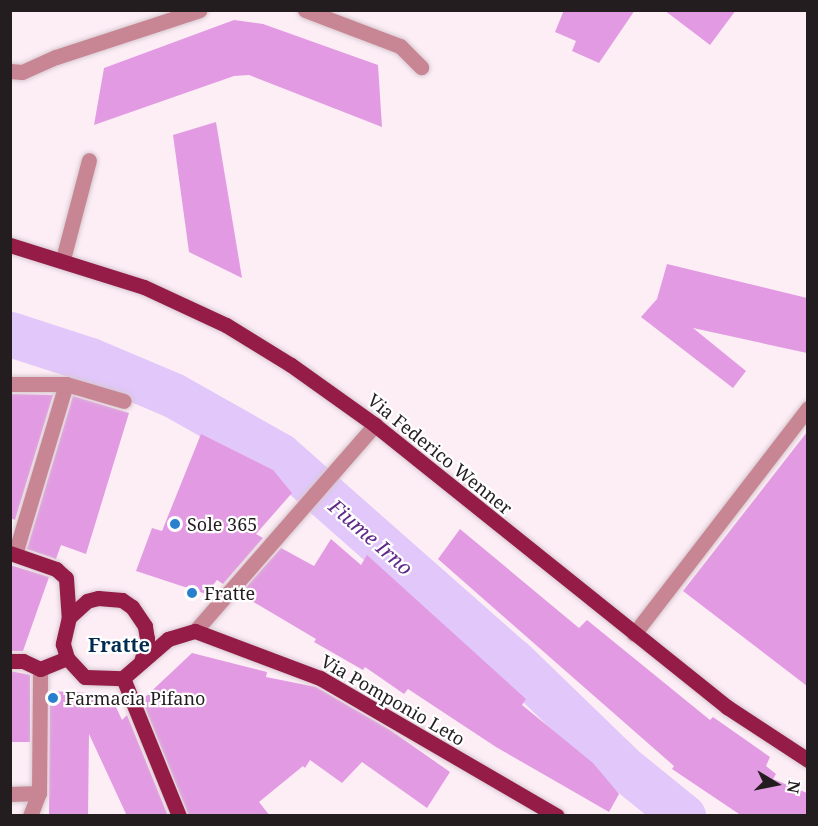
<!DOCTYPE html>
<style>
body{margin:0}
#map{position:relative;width:818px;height:826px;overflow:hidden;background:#fdeef6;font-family:"Noto Serif",serif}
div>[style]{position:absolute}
.river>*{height:45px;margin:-22.5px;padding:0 22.5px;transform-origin:22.5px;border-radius:22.5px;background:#e1c7fa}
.building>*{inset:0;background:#e29be2}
.roads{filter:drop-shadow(0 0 2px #d6c8cf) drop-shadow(0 0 2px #d6c8cf)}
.minor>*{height:15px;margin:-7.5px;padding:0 7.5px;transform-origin:7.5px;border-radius:7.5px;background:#c88594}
.major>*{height:15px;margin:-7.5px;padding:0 7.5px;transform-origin:7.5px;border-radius:7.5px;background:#951c47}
.dots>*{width:16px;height:16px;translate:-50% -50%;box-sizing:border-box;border:3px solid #fff;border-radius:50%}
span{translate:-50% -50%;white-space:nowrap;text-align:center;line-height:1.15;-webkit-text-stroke:4.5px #fff;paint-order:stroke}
.street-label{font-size:18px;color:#231d20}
.poi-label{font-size:18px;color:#231d20}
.left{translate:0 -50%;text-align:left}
.water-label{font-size:20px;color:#612989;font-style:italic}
.neighbourhood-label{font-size:20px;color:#012b50;font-weight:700}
.frame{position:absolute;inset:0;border:12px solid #231d20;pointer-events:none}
.north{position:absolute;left:746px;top:754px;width:60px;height:60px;-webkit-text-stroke:4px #fff;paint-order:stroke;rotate:100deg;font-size:16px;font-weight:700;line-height:24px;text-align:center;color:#231d20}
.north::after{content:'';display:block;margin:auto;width:21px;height:27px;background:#231d20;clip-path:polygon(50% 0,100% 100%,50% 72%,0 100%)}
</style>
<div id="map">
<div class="river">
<i style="left:10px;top:334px;width:84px;rotate:18deg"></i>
<i style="left:90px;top:360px;width:90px;rotate:22.9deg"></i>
<i style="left:173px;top:395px;width:122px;rotate:29.5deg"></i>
<i style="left:279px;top:455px;width:312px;rotate:41.4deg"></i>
<i style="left:513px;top:661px;width:156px;rotate:44deg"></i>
<i style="left:625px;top:769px;width:75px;rotate:39deg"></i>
</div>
<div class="building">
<i style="clip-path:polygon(564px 10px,635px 10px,599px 63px,572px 51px,576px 41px,555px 32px)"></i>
<i style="clip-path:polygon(664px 10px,736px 10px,710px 45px)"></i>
<i style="clip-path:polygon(234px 20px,263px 24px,378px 65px,382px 127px,249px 75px,234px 76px,94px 125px,104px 68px)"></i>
<i style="clip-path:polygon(216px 122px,242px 278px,189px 252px,173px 135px)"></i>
<i style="clip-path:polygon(667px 264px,807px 298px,807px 353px,693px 328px,746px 371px,733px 388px,641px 317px,657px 299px)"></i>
<i style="clip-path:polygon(10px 394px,53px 395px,15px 520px,10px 518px)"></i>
<i style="clip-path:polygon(73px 396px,129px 413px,86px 554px,61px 545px,56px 559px,27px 549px)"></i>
<i style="clip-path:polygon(807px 432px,807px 686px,683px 591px)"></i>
<i style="clip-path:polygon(201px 434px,273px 470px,292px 493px,256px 534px,263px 538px,223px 584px,217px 580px,206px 594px,136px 571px,152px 528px,162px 531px)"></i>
<i style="clip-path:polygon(460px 529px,579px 628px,587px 620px,710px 720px,713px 717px,770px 757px,766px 766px,776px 774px,773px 779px,807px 793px,807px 816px,742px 816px,672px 769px,674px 766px,438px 559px)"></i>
<i style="clip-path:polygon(331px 539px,361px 565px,367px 555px,526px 699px,522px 705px,593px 763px,619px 794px,609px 812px,496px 747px,408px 689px,404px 694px,365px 667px,363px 670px,314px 642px,316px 639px,240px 594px,281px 548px,314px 566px)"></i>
<i style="clip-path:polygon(10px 565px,49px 577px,23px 651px,10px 651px)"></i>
<i style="clip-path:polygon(192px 653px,267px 672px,266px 677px,316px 687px,390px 730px,450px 772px,427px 808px,362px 762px,342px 783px,310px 760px,305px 768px,303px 766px,259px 802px,270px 816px,189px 816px,142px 700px)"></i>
<i style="clip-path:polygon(10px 671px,30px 675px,30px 742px,10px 742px)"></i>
<i style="clip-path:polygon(50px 691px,110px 694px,122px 720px,127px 715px,168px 816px,127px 816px,89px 734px,88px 816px,49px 816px)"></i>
</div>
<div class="roads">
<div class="minor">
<i style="left:305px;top:10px;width:102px;rotate:20.8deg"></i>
<i style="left:400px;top:46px;width:30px;rotate:45deg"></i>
<i style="left:10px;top:71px;width:12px;rotate:5deg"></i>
<i style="left:22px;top:72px;width:37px;rotate:-24deg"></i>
<i style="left:56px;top:57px;width:151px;rotate:-18.1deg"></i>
<i style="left:63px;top:259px;width:102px;rotate:-75.3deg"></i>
<i style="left:10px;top:384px;width:56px"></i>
<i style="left:66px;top:384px;width:60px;rotate:16.3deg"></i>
<i style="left:15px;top:554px;width:177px;rotate:-73.3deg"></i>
<i style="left:195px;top:631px;width:274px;rotate:-48.9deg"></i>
<i style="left:634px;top:634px;width:285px;rotate:-52.4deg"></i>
<i style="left:10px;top:794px;width:29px;rotate:-2deg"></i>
<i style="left:30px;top:816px;width:25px;rotate:-69deg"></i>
<i style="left:39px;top:793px;width:124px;rotate:-89.5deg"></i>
</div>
<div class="major">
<i style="left:10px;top:245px;width:140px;rotate:17.4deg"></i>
<i style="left:144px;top:287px;width:90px;rotate:24.9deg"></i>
<i style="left:226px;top:325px;width:76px;rotate:31.6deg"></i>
<i style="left:291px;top:365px;width:103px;rotate:35.5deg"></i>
<i style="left:375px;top:425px;width:451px;rotate:38.7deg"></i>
<i style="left:727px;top:707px;width:97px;rotate:33.2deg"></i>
<i style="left:10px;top:553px;width:49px;rotate:19.2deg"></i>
<i style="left:56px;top:569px;width:13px;rotate:42deg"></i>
<i style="left:66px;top:578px;width:39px;rotate:86deg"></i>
<i style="left:10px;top:661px;width:13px"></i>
<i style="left:23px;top:661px;width:19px;rotate:25deg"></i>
<i style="left:40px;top:669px;width:29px;rotate:-22deg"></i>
<i style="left:141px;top:662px;width:24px;rotate:-75deg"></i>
<i style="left:147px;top:639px;width:13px;rotate:-99deg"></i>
<i style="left:145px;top:626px;width:23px;rotate:-124deg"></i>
<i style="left:132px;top:607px;width:12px;rotate:-145deg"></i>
<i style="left:122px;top:600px;width:24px;rotate:-175deg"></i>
<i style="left:98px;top:598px;width:11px;rotate:165deg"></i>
<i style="left:87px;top:601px;width:24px;rotate:138deg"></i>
<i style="left:69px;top:617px;width:28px;rotate:103deg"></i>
<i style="left:63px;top:644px;width:15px;rotate:74deg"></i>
<i style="left:67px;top:658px;width:26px;rotate:47deg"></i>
<i style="left:85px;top:677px;width:38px;rotate:2deg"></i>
<i style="left:123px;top:678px;width:60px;rotate:-40.9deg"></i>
<i style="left:168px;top:639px;width:28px;rotate:-17deg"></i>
<i style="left:195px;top:631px;width:134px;rotate:20.6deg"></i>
<i style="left:320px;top:678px;width:274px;rotate:30.2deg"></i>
<i style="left:123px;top:678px;width:149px;rotate:67.9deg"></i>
</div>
</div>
<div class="dots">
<i style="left:175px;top:524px;background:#2980cd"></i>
<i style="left:192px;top:593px;background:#2980cd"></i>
<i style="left:53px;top:698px;background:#2980cd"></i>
</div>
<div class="street-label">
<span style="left:440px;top:454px;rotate:39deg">Via Federico Wenner</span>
<span style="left:393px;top:700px;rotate:30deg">Via Pomponio Leto</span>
</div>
<div class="poi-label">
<span class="left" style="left:187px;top:524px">Sole 365</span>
<span class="left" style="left:204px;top:593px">Fratte</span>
<span class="left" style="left:65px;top:698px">Farmacia Pifano</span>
</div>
<div class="water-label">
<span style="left:371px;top:537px;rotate:41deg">Fiume Irno</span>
</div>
<div class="neighbourhood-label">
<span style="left:119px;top:644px">Fratte</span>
</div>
<div class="frame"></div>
<div class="north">N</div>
</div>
